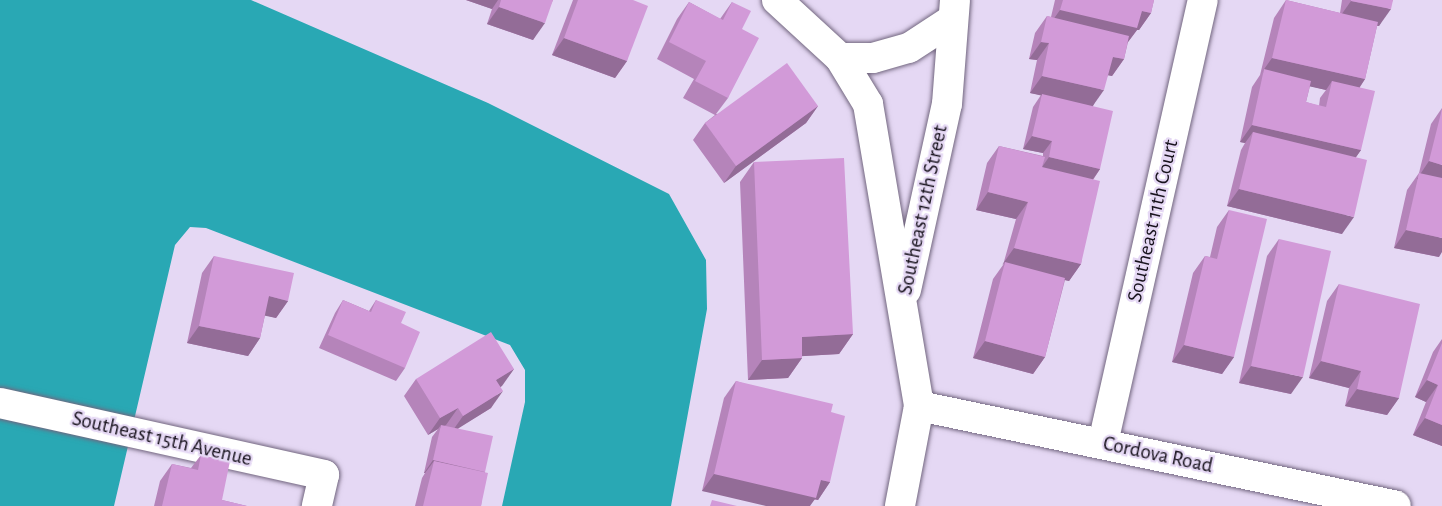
<!DOCTYPE html>
<style>
body{margin:0}
#map{position:relative;width:1442px;height:506px;overflow:hidden;background:#e5d8f4;font-family:"Alegreya Sans",sans-serif}
div>[style]{position:absolute}
.water>*{inset:0;background:#29a8b4}
.roads{filter:drop-shadow(0 0 2px #72667f) drop-shadow(0 0 2px #72667f)}
.minor>*{height:30px;margin:-15px;padding:0 15px;transform-origin:15px;border-radius:15px;background:#fff}
.wall>*{inset:0;background:#b584ba}
.shaded-wall>*{inset:0;background:#936c97}
.building>*{inset:0;background:#d29ad8}
span{translate:-50% -50%;white-space:nowrap;text-align:center;line-height:1.15;-webkit-text-stroke:4.5px #e5d8f4;paint-order:stroke}
.street-label{font-size:21px;color:#18131d}
</style>
<div id="map">
<div class="water">
<i style="clip-path:polygon(0 0,251px 0,488px 103px,669px 194px,706px 260px,707px 309px,671px 506px,502px 506px,525px 402px,525px 370px,510px 345px,206px 228px,190px 227px,175px 245px,114px 506px,0 506px)"></i>
</div>
<div class="roads">
<div class="minor">
<i style="left:777px;top:0;width:86px;rotate:42.6deg"></i>
<i style="left:840px;top:58px;width:54px;rotate:58.7deg"></i>
<i style="left:868px;top:104px;width:306px;rotate:80.4deg"></i>
<i style="left:919px;top:406px;width:102px;rotate:100.8deg"></i>
<i style="left:840px;top:58px;width:33px"></i>
<i style="left:873px;top:58px;width:37px;rotate:-16deg"></i>
<i style="left:909px;top:48px;width:51px;rotate:-33.1deg"></i>
<i style="left:906px;top:290px;width:190px;rotate:-77.6deg"></i>
<i style="left:947px;top:104px;width:104px;rotate:-85.6deg"></i>
<i style="left:0;top:403px;width:332px;rotate:12.5deg"></i>
<i style="left:324px;top:475px;width:32px;rotate:103deg"></i>
<i style="left:919px;top:406px;width:487px;rotate:11.8deg"></i>
<i style="left:1103px;top:443px;width:454px;rotate:-77.3deg"></i>
</div>
</div>
<div class="wall">
<i style="clip-path:polygon(466px 0,553px 0,533px 40px,487px 24px,492px 9px)"></i>
<i style="clip-path:polygon(573px 0,633px 0,627px 61px,615px 78px,552px 55px)"></i>
<i style="clip-path:polygon(1055px 0,1154px 0,1151px 13px,1139px 30px,1137px 30px,1128px 42px,1124px 59px,1112px 76px,1108px 75px,1093px 106px,1100px 169px,1093px 180px,1081px 264px,1069px 281px,1065px 280px,1045px 357px,1033px 374px,973px 358px,993px 279px,1003px 265px,1016px 219px,976px 210px,987px 163px,999px 146px,1043px 156px,1043px 153px,1023px 149px,1033px 107px,1041px 95px,1030px 93px,1037px 60px,1029px 59px,1035px 33px,1047px 16px,1051px 17px)"></i>
<i style="clip-path:polygon(evenodd,1286px 0,1340px 13px,1342px 0,1393px 0,1379px 26px,1377px 26px,1365px 79px,1360px 87px,1361px 150px,1356px 157px,1342px 234px,1227px 206px,1241px 150px,1245px 143px,1240px 142px,1252px 87px,1260px 75px,1274px 18px,1286px 0,1310px 86px,1326px 90px,1320px 98px,1319px 106px,1306px 102px,1310px 86px)"></i>
<i style="clip-path:polygon(689px 2px,720px 19px,732px 2px,742px 29px,728px 98px,716px 114px,818px 106px,806px 123px,724px 183px,693px 140px,705px 123px,715px 115px,683px 98px,694px 79px,657px 59px,677px 19px)"></i>
<i style="clip-path:polygon(1442px 108px,1439px 257px,1394px 248px,1407px 190px,1419px 173px,1431px 124px)"></i>
<i style="clip-path:polygon(754px 162px,853px 334px,839px 354px,802px 356px,802px 358px,788px 378px,748px 380px,740px 182px)"></i>
<i style="clip-path:polygon(1229px 210px,1234px 357px,1222px 374px,1172px 362px,1193px 273px,1205px 256px,1210px 257px,1217px 227px)"></i>
<i style="clip-path:polygon(1279px 239px,1291px 394px,1239px 383px,1267px 256px)"></i>
<i style="clip-path:polygon(214px 256px,288px 301px,276px 318px,265px 315px,260px 338px,248px 356px,187px 343px,202px 273px)"></i>
<i style="clip-path:polygon(1339px 284px,1399px 398px,1387px 415px,1345px 406px,1349px 388px,1309px 378px,1327px 301px)"></i>
<i style="clip-path:polygon(343px 300px,369px 311px,376px 300px,401px 323px,405px 368px,396px 381px,319px 348px,335px 313px)"></i>
<i style="clip-path:polygon(1442px 339px,1442px 446px,1413px 435px,1426px 402px,1415px 397px,1433px 352px)"></i>
<i style="clip-path:polygon(514px 369px,500px 387px,491px 408px,458px 428px,485px 472px,481px 506px,415px 506px,422px 478px,425px 473px,424px 473px,432px 437px,438px 429px,428px 435px,404px 396px,416px 379px)"></i>
<i style="clip-path:polygon(736px 381px,831px 412px,830px 482px,818px 500px,702px 491px,724px 398px)"></i>
<i style="clip-path:polygon(201px 455px,222px 500px,247px 506px,154px 506px,160px 481px,172px 464px,191px 468px)"></i>
</div>
<div class="shaded-wall">
<i style="clip-path:polygon(466px 0,498px 0,492px 9px)"></i>
<i style="clip-path:polygon(1351px 1px,1391px 9px,1379px 26px,1339px 18px)"></i>
<i style="clip-path:polygon(499px 7px,545px 23px,533px 40px,487px 24px)"></i>
<i style="clip-path:polygon(1060px 10px,1142px 11px,1151px 13px,1139px 30px,1137px 30px,1125px 46px,1048px 27px)"></i>
<i style="clip-path:polygon(564px 38px,627px 61px,615px 78px,552px 55px)"></i>
<i style="clip-path:polygon(1041px 42px,1049px 43px,1037px 60px,1029px 59px)"></i>
<i style="clip-path:polygon(1113px 57px,1124px 59px,1112px 76px,1101px 74px)"></i>
<i style="clip-path:polygon(1272px 58px,1365px 79px,1353px 97px,1332px 81px,1326px 90px,1263px 76px,1264px 69px,1260px 75px)"></i>
<i style="clip-path:polygon(1042px 76px,1104px 90px,1092px 107px,1030px 93px)"></i>
<i style="clip-path:polygon(818px 106px,806px 123px,724px 183px,736px 166px)"></i>
<i style="clip-path:polygon(1252px 125px,1361px 150px,1349px 167px,1253px 132px,1245px 143px,1240px 142px)"></i>
<i style="clip-path:polygon(1032px 136px,1052px 141px,1043px 153px,1023px 149px)"></i>
<i style="clip-path:polygon(1049px 157px,1100px 169px,1091px 182px,1040px 170px)"></i>
<i style="clip-path:polygon(1429px 161px,1442px 165px,1442px 185px,1417px 179px)"></i>
<i style="clip-path:polygon(1239px 189px,1354px 217px,1342px 234px,1227px 206px)"></i>
<i style="clip-path:polygon(988px 192px,1028px 202px,1016px 219px,976px 210px)"></i>
<i style="clip-path:polygon(1406px 230px,1442px 238px,1442px 252px,1439px 257px,1394px 248px)"></i>
<i style="clip-path:polygon(1014px 248px,1081px 264px,1069px 281px,1004px 266px,1005px 262px,1002px 265px)"></i>
<i style="clip-path:polygon(269px 296px,288px 301px,276px 318px,257px 314px)"></i>
<i style="clip-path:polygon(199px 326px,260px 338px,248px 356px,187px 343px)"></i>
<i style="clip-path:polygon(853px 334px,839px 354px,788px 357px,802px 337px)"></i>
<i style="clip-path:polygon(985px 341px,1045px 357px,1033px 374px,973px 358px)"></i>
<i style="clip-path:polygon(1184px 345px,1234px 357px,1222px 374px,1172px 362px)"></i>
<i style="clip-path:polygon(802px 358px,788px 378px,748px 380px,762px 360px)"></i>
<i style="clip-path:polygon(1321px 361px,1361px 371px,1349px 388px,1309px 378px)"></i>
<i style="clip-path:polygon(1251px 366px,1303px 377px,1291px 394px,1239px 383px)"></i>
<i style="clip-path:polygon(514px 369px,502px 386px,484px 398px,496px 380px)"></i>
<i style="clip-path:polygon(1427px 380px,1438px 385px,1426px 402px,1415px 397px)"></i>
<i style="clip-path:polygon(1357px 389px,1399px 398px,1387px 415px,1345px 406px)"></i>
<i style="clip-path:polygon(503px 391px,491px 408px,451px 433px,463px 416px)"></i>
<i style="clip-path:polygon(458px 408px,446px 425px,440px 428px,441px 425px,438px 429px,428px 435px,440px 418px)"></i>
<i style="clip-path:polygon(1425px 418px,1442px 425px,1442px 446px,1413px 435px)"></i>
<i style="clip-path:polygon(433px 460px,485px 472px,434px 461px,425px 473px,424px 473px)"></i>
<i style="clip-path:polygon(714px 474px,821px 480px,830px 482px,818px 500px,815px 499px,810px 506px,766px 506px,702px 491px)"></i>
</div>
<div class="building">
<i style="clip-path:polygon(501px 0,553px 0,545px 23px,499px 7px)"></i>
<i style="clip-path:polygon(578px 0,633px 0,648px 6px,627px 61px,564px 38px)"></i>
<i style="clip-path:polygon(1063px 0,1154px 0,1151px 13px,1142px 11px,1137px 28px,1060px 10px)"></i>
<i style="clip-path:polygon(1286px 0,1378px 22px,1365px 79px,1272px 58px)"></i>
<i style="clip-path:polygon(1351px 0,1393px 0,1391px 9px,1351px 1px)"></i>
<i style="clip-path:polygon(689px 2px,723px 20px,732px 2px,751px 11px,742px 29px,759px 38px,728px 98px,695px 81px,706px 61px,669px 42px)"></i>
<i style="clip-path:polygon(1047px 16px,1129px 36px,1124px 59px,1113px 57px,1104px 90px,1042px 76px,1049px 43px,1041px 42px)"></i>
<i style="clip-path:polygon(787px 63px,818px 106px,736px 166px,705px 123px)"></i>
<i style="clip-path:polygon(1264px 69px,1311px 81px,1306px 102px,1326px 107px,1332px 81px,1375px 91px,1361px 150px,1252px 125px)"></i>
<i style="clip-path:polygon(1042px 94px,1113px 111px,1100px 169px,1049px 157px,1052px 141px,1032px 136px)"></i>
<i style="clip-path:polygon(1442px 109px,1442px 165px,1429px 161px)"></i>
<i style="clip-path:polygon(1253px 132px,1367px 160px,1354px 217px,1239px 189px)"></i>
<i style="clip-path:polygon(999px 146px,1045px 157px,1042px 167px,1100px 181px,1081px 264px,1014px 248px,1028px 202px,988px 192px)"></i>
<i style="clip-path:polygon(844px 158px,853px 334px,802px 337px,802px 358px,762px 360px,754px 162px)"></i>
<i style="clip-path:polygon(1419px 173px,1442px 178px,1442px 238px,1406px 230px)"></i>
<i style="clip-path:polygon(1229px 210px,1267px 219px,1234px 357px,1184px 345px,1205px 256px,1217px 259px)"></i>
<i style="clip-path:polygon(1279px 239px,1331px 251px,1303px 377px,1251px 366px)"></i>
<i style="clip-path:polygon(214px 256px,294px 273px,288px 301px,269px 296px,260px 338px,199px 326px)"></i>
<i style="clip-path:polygon(1005px 262px,1065px 278px,1045px 357px,985px 341px)"></i>
<i style="clip-path:polygon(1339px 284px,1420px 304px,1399px 398px,1357px 389px,1361px 371px,1321px 361px)"></i>
<i style="clip-path:polygon(343px 300px,371px 312px,376px 300px,406px 312px,401px 323px,420px 332px,405px 368px,328px 335px)"></i>
<i style="clip-path:polygon(491px 332px,514px 369px,496px 380px,503px 391px,463px 416px,458px 408px,440px 418px,416px 379px)"></i>
<i style="clip-path:polygon(1442px 343px,1442px 425px,1425px 418px,1438px 385px,1427px 380px)"></i>
<i style="clip-path:polygon(736px 381px,833px 404px,831px 412px,845px 416px,830px 482px,821px 480px,816px 498px,714px 474px)"></i>
<i style="clip-path:polygon(441px 425px,493px 436px,485px 472px,433px 460px)"></i>
<i style="clip-path:polygon(201px 455px,230px 461px,222px 500px,247px 506px,162px 506px,172px 464px,198px 470px)"></i>
<i style="clip-path:polygon(434px 461px,488px 473px,481px 506px,423px 506px)"></i>
<i style="clip-path:polygon(712px 500px,737px 506px,710px 506px)"></i>
</div>
<div class="street-label">
<span style="left:923px;top:210px;rotate:-78deg">Southeast 12th Street</span>
<span style="left:1153px;top:221px;rotate:-77deg">Southeast 11th Court</span>
<span style="left:162px;top:439px;rotate:13deg">Southeast 15th Avenue</span>
<span style="left:1158px;top:455px;rotate:12deg">Cordova Road</span>
</div>
</div>
